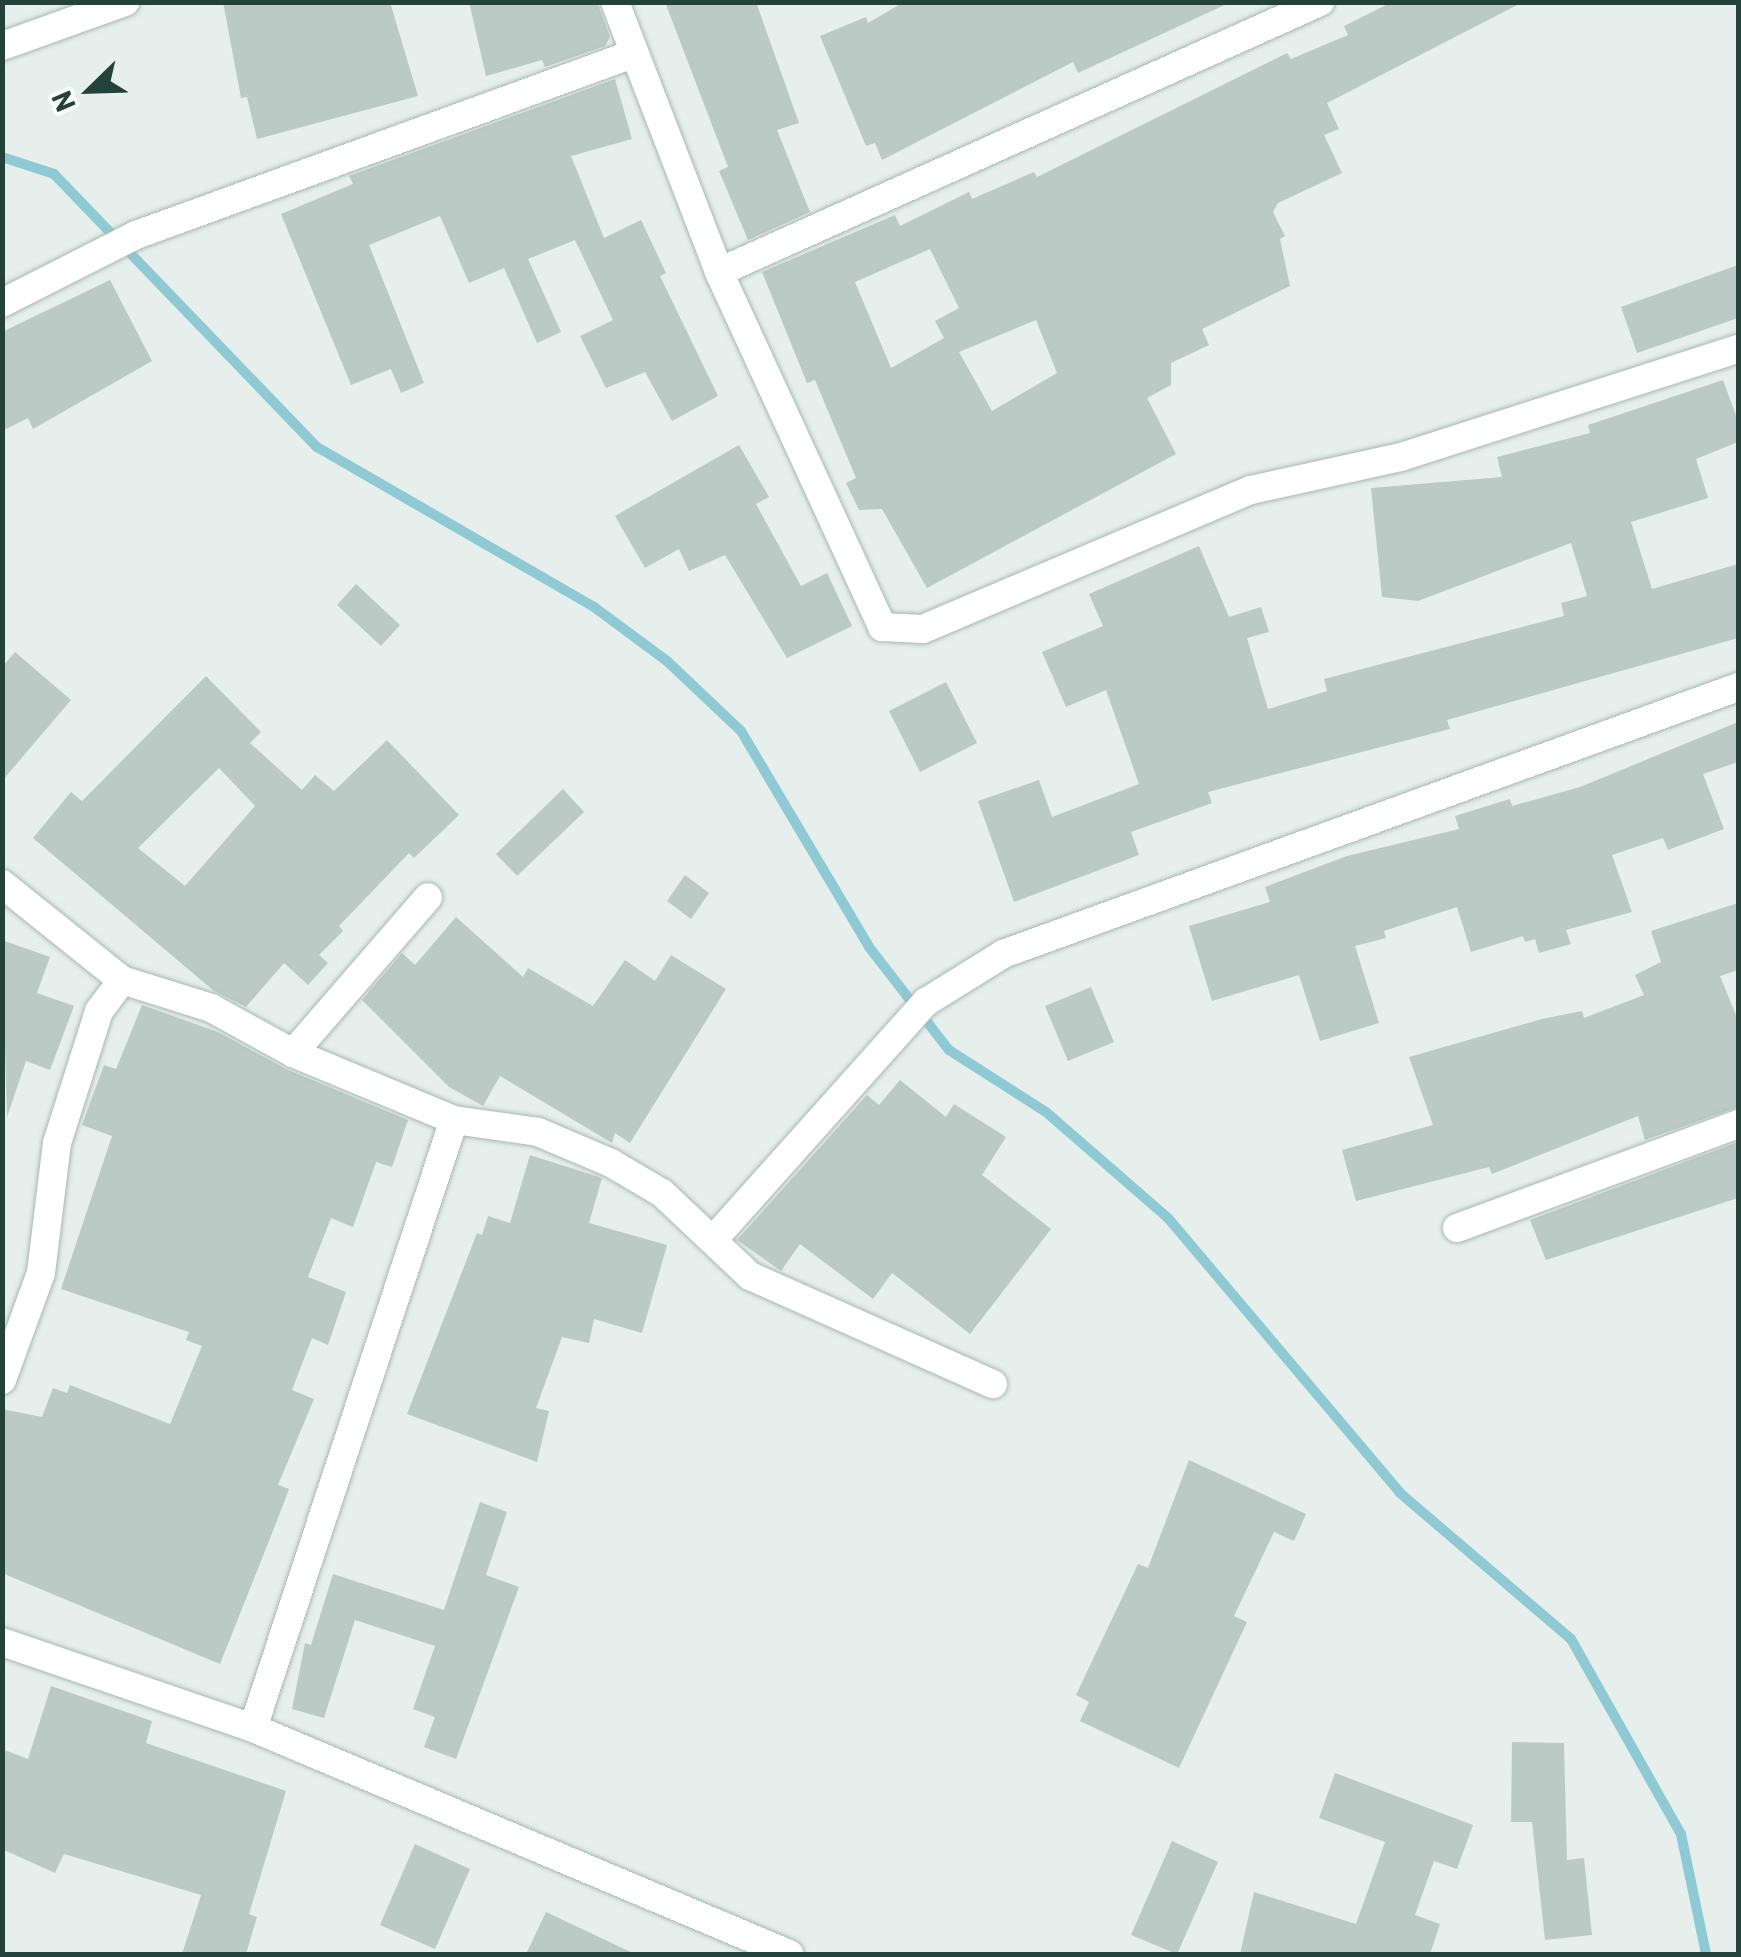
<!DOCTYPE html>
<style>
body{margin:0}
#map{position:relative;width:1741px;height:1957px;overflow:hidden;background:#e6efeb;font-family:Barlow,sans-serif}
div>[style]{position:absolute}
.stream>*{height:10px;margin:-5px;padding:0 5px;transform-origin:5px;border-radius:5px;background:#8ec9d4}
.building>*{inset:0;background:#bbcac4}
.roads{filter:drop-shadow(0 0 2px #a8b8b2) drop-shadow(0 0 2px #a8b8b2)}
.street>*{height:28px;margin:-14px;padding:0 14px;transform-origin:14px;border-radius:14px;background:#fff}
span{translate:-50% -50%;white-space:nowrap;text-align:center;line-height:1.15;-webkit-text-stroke:10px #f7fbf9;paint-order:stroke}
.frame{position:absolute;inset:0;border:5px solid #24423a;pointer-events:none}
.north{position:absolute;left:40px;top:40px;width:100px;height:100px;-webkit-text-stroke:8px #f7fbf9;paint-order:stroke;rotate:247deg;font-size:28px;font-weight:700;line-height:40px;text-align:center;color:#24423a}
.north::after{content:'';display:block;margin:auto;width:35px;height:45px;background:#24423a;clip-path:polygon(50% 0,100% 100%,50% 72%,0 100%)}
</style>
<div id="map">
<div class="stream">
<i style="left:2px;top:157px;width:55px;rotate:18.1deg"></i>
<i style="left:54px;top:174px;width:379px;rotate:46.1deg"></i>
<i style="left:317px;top:447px;width:320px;rotate:30deg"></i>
<i style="left:594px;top:607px;width:91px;rotate:36.5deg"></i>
<i style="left:667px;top:661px;width:102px;rotate:43.4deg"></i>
<i style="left:741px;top:731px;width:251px;rotate:59.3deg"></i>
<i style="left:869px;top:947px;width:130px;rotate:52.2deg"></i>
<i style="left:949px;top:1050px;width:115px;rotate:32.6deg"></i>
<i style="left:1046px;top:1112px;width:162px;rotate:41deg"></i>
<i style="left:1168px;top:1218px;width:360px;rotate:49.8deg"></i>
<i style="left:1400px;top:1493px;width:225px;rotate:40.5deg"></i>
<i style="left:1571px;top:1639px;width:224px;rotate:60.6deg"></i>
<i style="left:1681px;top:1834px;width:123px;rotate:78.2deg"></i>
</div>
<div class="building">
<i style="clip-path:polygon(223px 2px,390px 2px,418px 96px,257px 139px,247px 97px,241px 98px)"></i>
<i style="clip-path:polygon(469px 2px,597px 2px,610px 37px,605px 46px,545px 67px,542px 60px,486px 76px)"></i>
<i style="clip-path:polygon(665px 2px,756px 2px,799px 123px,777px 130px,810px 212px,748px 240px,719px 171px,728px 167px)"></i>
<i style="clip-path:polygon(904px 2px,1231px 2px,1078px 73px,1073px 62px,882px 160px,875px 143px,866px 146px,820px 36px,866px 17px,868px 23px)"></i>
<i style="clip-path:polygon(evenodd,1392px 2px,1523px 2px,1327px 103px,1339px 129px,1324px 135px,1342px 173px,1278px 203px,1273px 212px,1285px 236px,1280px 239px,1290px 286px,1202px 329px,1209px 345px,1171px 363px,1171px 385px,1147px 398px,1176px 454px,927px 588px,882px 509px,859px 510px,846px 483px,856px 478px,815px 380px,807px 383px,762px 272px,895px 215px,900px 226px,969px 192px,972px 199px,1034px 172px,1037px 177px,1287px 53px,1291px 59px,1348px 35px,1344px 26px,1392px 2px,930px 249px,959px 308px,935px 321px,944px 338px,891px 368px,855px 282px,930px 249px,1392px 2px,1036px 320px,1057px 373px,992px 411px,959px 352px,1036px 320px)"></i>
<i style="clip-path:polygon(615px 79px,632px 139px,571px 156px,604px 238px,641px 220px,666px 273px,660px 276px,718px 396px,672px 421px,645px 372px,606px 388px,580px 336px,613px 320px,575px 240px,528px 259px,561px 332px,537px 343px,504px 268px,469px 283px,440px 216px,369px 245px,424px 383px,401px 393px,391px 369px,351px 385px,281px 214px,353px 184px,349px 176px)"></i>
<i style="clip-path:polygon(1738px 265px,1738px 318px,1637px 353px,1621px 307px)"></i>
<i style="clip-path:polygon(110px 280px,152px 361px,33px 429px,28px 418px,2px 431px,2px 332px)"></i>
<i style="clip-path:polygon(1723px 380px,1738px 421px,1738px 442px,1696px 459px,1708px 498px,1631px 522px,1652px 589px,1738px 564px,1738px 638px,1447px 720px,1450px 729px,1208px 792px,1212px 803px,1131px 832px,1139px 855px,1014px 902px,978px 801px,1039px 780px,1052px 817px,1139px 784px,1106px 690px,1066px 707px,1042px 652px,1103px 626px,1089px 594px,1199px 546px,1229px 617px,1261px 607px,1269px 632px,1247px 638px,1268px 709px,1327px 691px,1324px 679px,1564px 616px,1561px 603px,1587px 596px,1571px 543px,1418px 601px,1382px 597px,1371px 488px,1502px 477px,1497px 457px,1590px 433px,1588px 425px)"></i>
<i style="clip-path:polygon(739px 445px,769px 497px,756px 504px,801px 586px,827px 573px,852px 626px,787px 658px,725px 555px,689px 571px,679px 549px,645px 568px,615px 516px)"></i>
<i style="clip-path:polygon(356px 584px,400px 625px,381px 646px,337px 605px)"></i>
<i style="clip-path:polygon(15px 652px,71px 700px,2px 781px,2px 667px)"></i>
<i style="clip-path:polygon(evenodd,206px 676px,261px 732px,250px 743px,302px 790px,315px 775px,334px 791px,387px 740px,459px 815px,414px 858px,409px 853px,339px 926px,343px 931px,319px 955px,328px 963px,308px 985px,284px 963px,246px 1007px,214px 991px,33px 838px,71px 792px,82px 801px,206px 676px,219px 768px,255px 806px,185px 886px,138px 848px,219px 768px)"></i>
<i style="clip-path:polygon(946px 682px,977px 743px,920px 772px,889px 711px)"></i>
<i style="clip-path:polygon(1738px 722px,1738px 762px,1703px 774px,1724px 829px,1668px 850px,1663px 838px,1612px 855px,1632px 912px,1566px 930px,1571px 944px,1539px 953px,1535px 939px,1525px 942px,1523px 936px,1471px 952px,1457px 907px,1384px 931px,1386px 938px,1355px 946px,1379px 1023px,1320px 1041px,1299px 975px,1212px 1001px,1189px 926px,1270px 902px,1265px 887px,1347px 856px,1459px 829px,1455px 816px,1510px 799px,1512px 806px,1580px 787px)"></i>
<i style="clip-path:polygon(563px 789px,584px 812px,517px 876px,496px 854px)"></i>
<i style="clip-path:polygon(685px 875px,709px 893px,691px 919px,667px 901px)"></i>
<i style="clip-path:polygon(1738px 903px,1738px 970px,1720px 976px,1738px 1020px,1738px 1107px,1645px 1140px,1638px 1116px,1492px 1174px,1489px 1167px,1356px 1201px,1342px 1150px,1433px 1125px,1409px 1057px,1542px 1019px,1582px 1011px,1584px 1018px,1644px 995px,1635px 975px,1661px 962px,1651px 931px)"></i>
<i style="clip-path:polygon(456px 917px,523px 977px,528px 968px,593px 1006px,625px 960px,655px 981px,671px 955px,726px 989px,630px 1143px,615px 1133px,612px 1143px,500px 1076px,483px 1106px,449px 1087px,362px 1000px,402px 953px,415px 965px)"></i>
<i style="clip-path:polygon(2px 940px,50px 957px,37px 993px,74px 1006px,50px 1070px,26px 1061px,7px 1117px)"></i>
<i style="clip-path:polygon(1091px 987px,1114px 1042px,1068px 1061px,1045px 1006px)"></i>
<i style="clip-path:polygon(142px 1005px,218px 1032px,286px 1069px,408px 1120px,392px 1167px,376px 1162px,353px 1227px,331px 1218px,308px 1277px,346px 1292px,328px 1345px,312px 1338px,292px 1390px,314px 1399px,278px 1485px,289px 1489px,280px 1513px,220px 1664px,2px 1573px,2px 1409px,42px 1417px,53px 1388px,67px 1393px,70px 1385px,170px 1424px,202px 1346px,186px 1340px,189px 1332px,61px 1289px,112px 1136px,82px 1125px,104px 1065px,116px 1069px)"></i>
<i style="clip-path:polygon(900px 1080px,946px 1117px,954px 1104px,1006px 1137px,982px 1175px,1051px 1229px,970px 1334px,892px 1273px,873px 1299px,800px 1244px,781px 1271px,737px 1240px,867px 1095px,879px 1105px)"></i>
<i style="clip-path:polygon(1738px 1142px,1738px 1198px,1546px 1260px,1530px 1220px)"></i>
<i style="clip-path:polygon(530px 1155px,602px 1178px,589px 1223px,667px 1245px,642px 1333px,594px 1319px,589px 1343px,562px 1337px,536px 1408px,549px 1411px,537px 1462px,407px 1414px,477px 1233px,482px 1235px,488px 1216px,510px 1223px)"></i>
<i style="clip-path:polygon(1189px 1460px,1306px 1514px,1294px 1541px,1274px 1532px,1234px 1616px,1247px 1622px,1179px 1768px,1080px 1721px,1089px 1702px,1076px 1695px,1138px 1564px,1148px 1568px)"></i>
<i style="clip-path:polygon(480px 1502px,507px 1512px,486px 1575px,519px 1587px,456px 1759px,424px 1747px,435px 1717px,413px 1709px,435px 1646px,355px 1620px,324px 1718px,292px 1709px,305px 1643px,311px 1645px,333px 1574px,444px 1610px)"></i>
<i style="clip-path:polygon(51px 1686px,152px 1721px,146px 1743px,286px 1791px,249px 1914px,257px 1917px,246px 1954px,182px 1954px,201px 1895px,64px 1854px,55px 1873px,2px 1849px,2px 1749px,28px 1759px)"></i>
<i style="clip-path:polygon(1512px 1742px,1564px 1743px,1567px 1860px,1584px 1858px,1592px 1935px,1545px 1940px,1532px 1822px,1511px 1822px)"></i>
<i style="clip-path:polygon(1335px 1773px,1473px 1825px,1457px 1869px,1434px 1861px,1415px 1915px,1440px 1924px,1430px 1954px,1240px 1954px,1254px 1892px,1356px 1924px,1385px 1842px,1319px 1818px)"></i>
<i style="clip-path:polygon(1172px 1841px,1218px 1862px,1177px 1954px,1131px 1935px)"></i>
<i style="clip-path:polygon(415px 1844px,470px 1869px,435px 1949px,380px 1925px)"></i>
<i style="clip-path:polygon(546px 1912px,635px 1954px,526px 1954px)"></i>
</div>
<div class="roads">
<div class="street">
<i style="left:615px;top:2px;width:289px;rotate:68.9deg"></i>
<i style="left:719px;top:272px;width:391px;rotate:65.3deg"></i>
<i style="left:882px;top:627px;width:41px;rotate:2.8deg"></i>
<i style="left:923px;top:629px;width:356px;rotate:-23deg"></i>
<i style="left:1251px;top:490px;width:154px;rotate:-12.4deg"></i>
<i style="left:1401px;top:457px;width:354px;rotate:-17.8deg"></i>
<i style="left:2px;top:46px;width:131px;rotate:-19.7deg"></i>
<i style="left:719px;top:272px;width:659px;rotate:-24.19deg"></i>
<i style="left:2px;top:303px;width:150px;rotate:-26.9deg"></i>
<i style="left:136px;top:235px;width:529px;rotate:-20.01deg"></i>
<i style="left:2px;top:884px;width:154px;rotate:38.7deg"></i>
<i style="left:122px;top:980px;width:93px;rotate:17.5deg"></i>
<i style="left:211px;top:1008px;width:94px;rotate:28.8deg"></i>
<i style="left:293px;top:1053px;width:174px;rotate:22.6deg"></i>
<i style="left:454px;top:1120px;width:85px;rotate:8.1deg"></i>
<i style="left:538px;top:1132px;width:79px;rotate:23deg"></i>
<i style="left:611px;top:1163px;width:59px;rotate:30.5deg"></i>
<i style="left:662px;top:1193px;width:121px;rotate:43.3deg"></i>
<i style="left:750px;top:1276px;width:266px;rotate:24deg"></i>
<i style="left:293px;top:1053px;width:206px;rotate:-49.1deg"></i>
<i style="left:1457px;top:1228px;width:300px;rotate:-20.3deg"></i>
<i style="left:713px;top:1240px;width:319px;rotate:-48.2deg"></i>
<i style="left:926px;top:1002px;width:91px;rotate:-31.9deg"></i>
<i style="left:1003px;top:954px;width:782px;rotate:-19.96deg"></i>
<i style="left:2px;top:1380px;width:114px;rotate:-70deg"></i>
<i style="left:41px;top:1273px;width:131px;rotate:-83deg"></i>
<i style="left:57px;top:1143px;width:139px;rotate:-72.3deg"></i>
<i style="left:99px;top:1011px;width:39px;rotate:-53deg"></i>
<i style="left:2px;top:1642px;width:265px;rotate:18.9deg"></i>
<i style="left:253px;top:1728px;width:582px;rotate:22.86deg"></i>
<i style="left:253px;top:1728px;width:640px;rotate:-71.71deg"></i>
</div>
</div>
<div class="frame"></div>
<div class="north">N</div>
</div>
